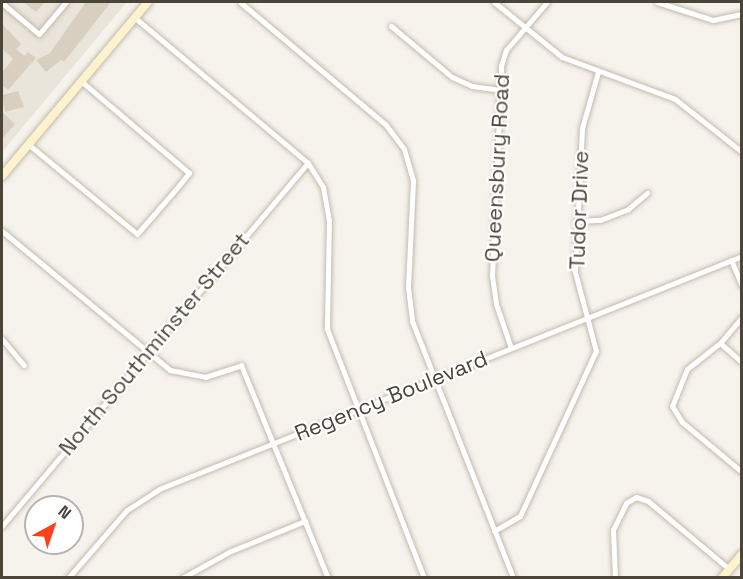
<!DOCTYPE html>
<style>
body{margin:0}
#map{position:relative;width:743px;height:579px;overflow:hidden;background:#f6f3ec;font-family:"Space Grotesk",sans-serif}
div>[style]{position:absolute}
.residential>*{inset:0;background:#eae5da}
.building>*{inset:0;background:#d8cfc1}
.roads{filter:drop-shadow(0 0 2px #c2bbae) drop-shadow(0 0 2px #c2bbae)}
.street>*{height:5px;margin:-2.5px;padding:0 2.5px;transform-origin:2.5px;border-radius:2.5px;background:#fff}
.secondary>*{height:8px;margin:-4px;padding:0 4px;transform-origin:4px;border-radius:4px;background:#fff3cd}
span{translate:-50% -50%;white-space:nowrap;text-align:center;line-height:1.15;-webkit-text-stroke:4.5px #fff;paint-order:stroke}
.street-label{font-size:22px;color:#4b4439}
.frame{position:absolute;inset:0;border:3px solid #4b4439;pointer-events:none}
.north{position:absolute;left:24px;top:495px;width:60px;height:60px;box-sizing:border-box;background:#fff;border:2px solid #b7b4b0;border-radius:50%;rotate:40deg;font-size:16px;font-weight:700;line-height:24px;text-align:center;color:#4b4439}
.north::after{content:'';display:block;margin:auto;width:21px;height:27px;background:#fc3f1d;clip-path:polygon(50% 0,100% 100%,50% 72%,0 100%)}
</style>
<div id="map">
<div class="residential">
<i style="clip-path:polygon(2px 2px,127px 2px,2px 152px)"></i>
</div>
<div class="building">
<i style="clip-path:polygon(23px 2px,45px 2px,36px 12px)"></i>
<i style="clip-path:polygon(86px 2px,111px 2px,64px 62px,61px 60px,46px 72px,36px 60px,50px 53px)"></i>
<i style="clip-path:polygon(2px 24px,21px 44px,16px 49px,24px 56px,28px 52px,36px 58px,8px 90px,2px 85px,2px 67px,4px 70px,13px 59px,2px 49px)"></i>
<i style="clip-path:polygon(18px 91px,24px 107px,5px 112px,2px 95px)"></i>
<i style="clip-path:polygon(2px 112px,15px 124px,2px 139px)"></i>
</div>
<div class="roads">
<div class="street">
<i style="left:240px;top:2px;width:191px;rotate:40.1deg"></i>
<i style="left:386px;top:125px;width:30px;rotate:53deg"></i>
<i style="left:404px;top:149px;width:33px;rotate:74deg"></i>
<i style="left:413px;top:181px;width:106px;rotate:92.7deg"></i>
<i style="left:408px;top:287px;width:34px;rotate:83deg"></i>
<i style="left:412px;top:321px;width:276px;rotate:68.5deg"></i>
<i style="left:494px;top:2px;width:87px;rotate:39deg"></i>
<i style="left:562px;top:57px;width:121px;rotate:20.4deg"></i>
<i style="left:675px;top:99px;width:85px;rotate:38.3deg"></i>
<i style="left:657px;top:2px;width:59px;rotate:17.8deg"></i>
<i style="left:713px;top:20px;width:30px;rotate:-12deg"></i>
<i style="left:2px;top:3px;width:48px;rotate:40deg"></i>
<i style="left:39px;top:34px;width:42px;rotate:-49.8deg"></i>
<i style="left:134px;top:17px;width:227px;rotate:40deg"></i>
<i style="left:308px;top:163px;width:28px;rotate:58deg"></i>
<i style="left:323px;top:187px;width:34px;rotate:80deg"></i>
<i style="left:329px;top:220px;width:109px;rotate:91.1deg"></i>
<i style="left:327px;top:329px;width:267px;rotate:68.7deg"></i>
<i style="left:391px;top:26px;width:80px;rotate:39.9deg"></i>
<i style="left:452px;top:77px;width:22px;rotate:24deg"></i>
<i style="left:472px;top:86px;width:28px;rotate:8deg"></i>
<i style="left:28px;top:144px;width:141px;rotate:39.5deg"></i>
<i style="left:137px;top:234px;width:60px;rotate:-49.1deg"></i>
<i style="left:176px;top:189px;width:21px;rotate:-51deg"></i>
<i style="left:189px;top:173px;width:142px;rotate:-139.6deg"></i>
<i style="left:578px;top:221px;width:22px;rotate:-3deg"></i>
<i style="left:600px;top:220px;width:30px;rotate:-21deg"></i>
<i style="left:628px;top:209px;width:25px;rotate:-40deg"></i>
<i style="left:2px;top:231px;width:218px;rotate:39.6deg"></i>
<i style="left:170px;top:370px;width:36px;rotate:11deg"></i>
<i style="left:205px;top:377px;width:38px;rotate:-18deg"></i>
<i style="left:241px;top:365px;width:230px;rotate:67.8deg"></i>
<i style="left:731px;top:260px;width:28px;rotate:67deg"></i>
<i style="left:742px;top:317px;width:34px;rotate:130deg"></i>
<i style="left:720px;top:343px;width:42px;rotate:141.8deg"></i>
<i style="left:687px;top:369px;width:40px;rotate:112deg"></i>
<i style="left:672px;top:406px;width:19px;rotate:58deg"></i>
<i style="left:682px;top:422px;width:78px;rotate:39.8deg"></i>
<i style="left:2px;top:339px;width:34px;rotate:50deg"></i>
<i style="left:720px;top:343px;width:29px;rotate:41deg"></i>
<i style="left:511px;top:348px;width:46px;rotate:-108.8deg"></i>
<i style="left:496px;top:304px;width:28px;rotate:-98deg"></i>
<i style="left:492px;top:276px;width:210px;rotate:-87.5deg"></i>
<i style="left:501px;top:66px;width:17px;rotate:-73deg"></i>
<i style="left:506px;top:50px;width:63px;rotate:-49.5deg"></i>
<i style="left:2px;top:526px;width:475px;rotate:-49.9deg"></i>
<i style="left:494px;top:531px;width:30px;rotate:-30deg"></i>
<i style="left:520px;top:516px;width:182px;rotate:-65.3deg"></i>
<i style="left:596px;top:351px;width:82px;rotate:-104.9deg"></i>
<i style="left:575px;top:272px;width:144px;rotate:-87.2deg"></i>
<i style="left:582px;top:128px;width:58px;rotate:-74.1deg"></i>
<i style="left:68px;top:578px;width:90px;rotate:-49.1deg"></i>
<i style="left:127px;top:510px;width:38px;rotate:-33deg"></i>
<i style="left:159px;top:489px;width:628px;rotate:-21.78deg"></i>
<i style="left:182px;top:578px;width:56px;rotate:-28.9deg"></i>
<i style="left:231px;top:551px;width:80px;rotate:-22.1deg"></i>
<i style="left:615px;top:578px;width:48px;rotate:-92.4deg"></i>
<i style="left:613px;top:530px;width:30px;rotate:-64deg"></i>
<i style="left:626px;top:503px;width:12px;rotate:-31deg"></i>
<i style="left:636px;top:497px;width:13px;rotate:18deg"></i>
<i style="left:648px;top:501px;width:106px;rotate:40deg"></i>
</div>
<div class="secondary">
<i style="left:2px;top:176px;width:227px;rotate:-50deg"></i>
<i style="left:722px;top:578px;width:31px;rotate:-50deg"></i>
</div>
</div>
<div class="street-label">
<span style="left:497px;top:168px;rotate:-87deg">Queensbury Road</span>
<span style="left:579px;top:210px;rotate:-88deg">Tudor Drive</span>
<span style="left:154px;top:344px;rotate:-50deg">North Southminster Street</span>
<span style="left:391px;top:396px;rotate:-22deg">Regency Boulevard</span>
</div>
<div class="frame"></div>
<div class="north">N</div>
</div>
